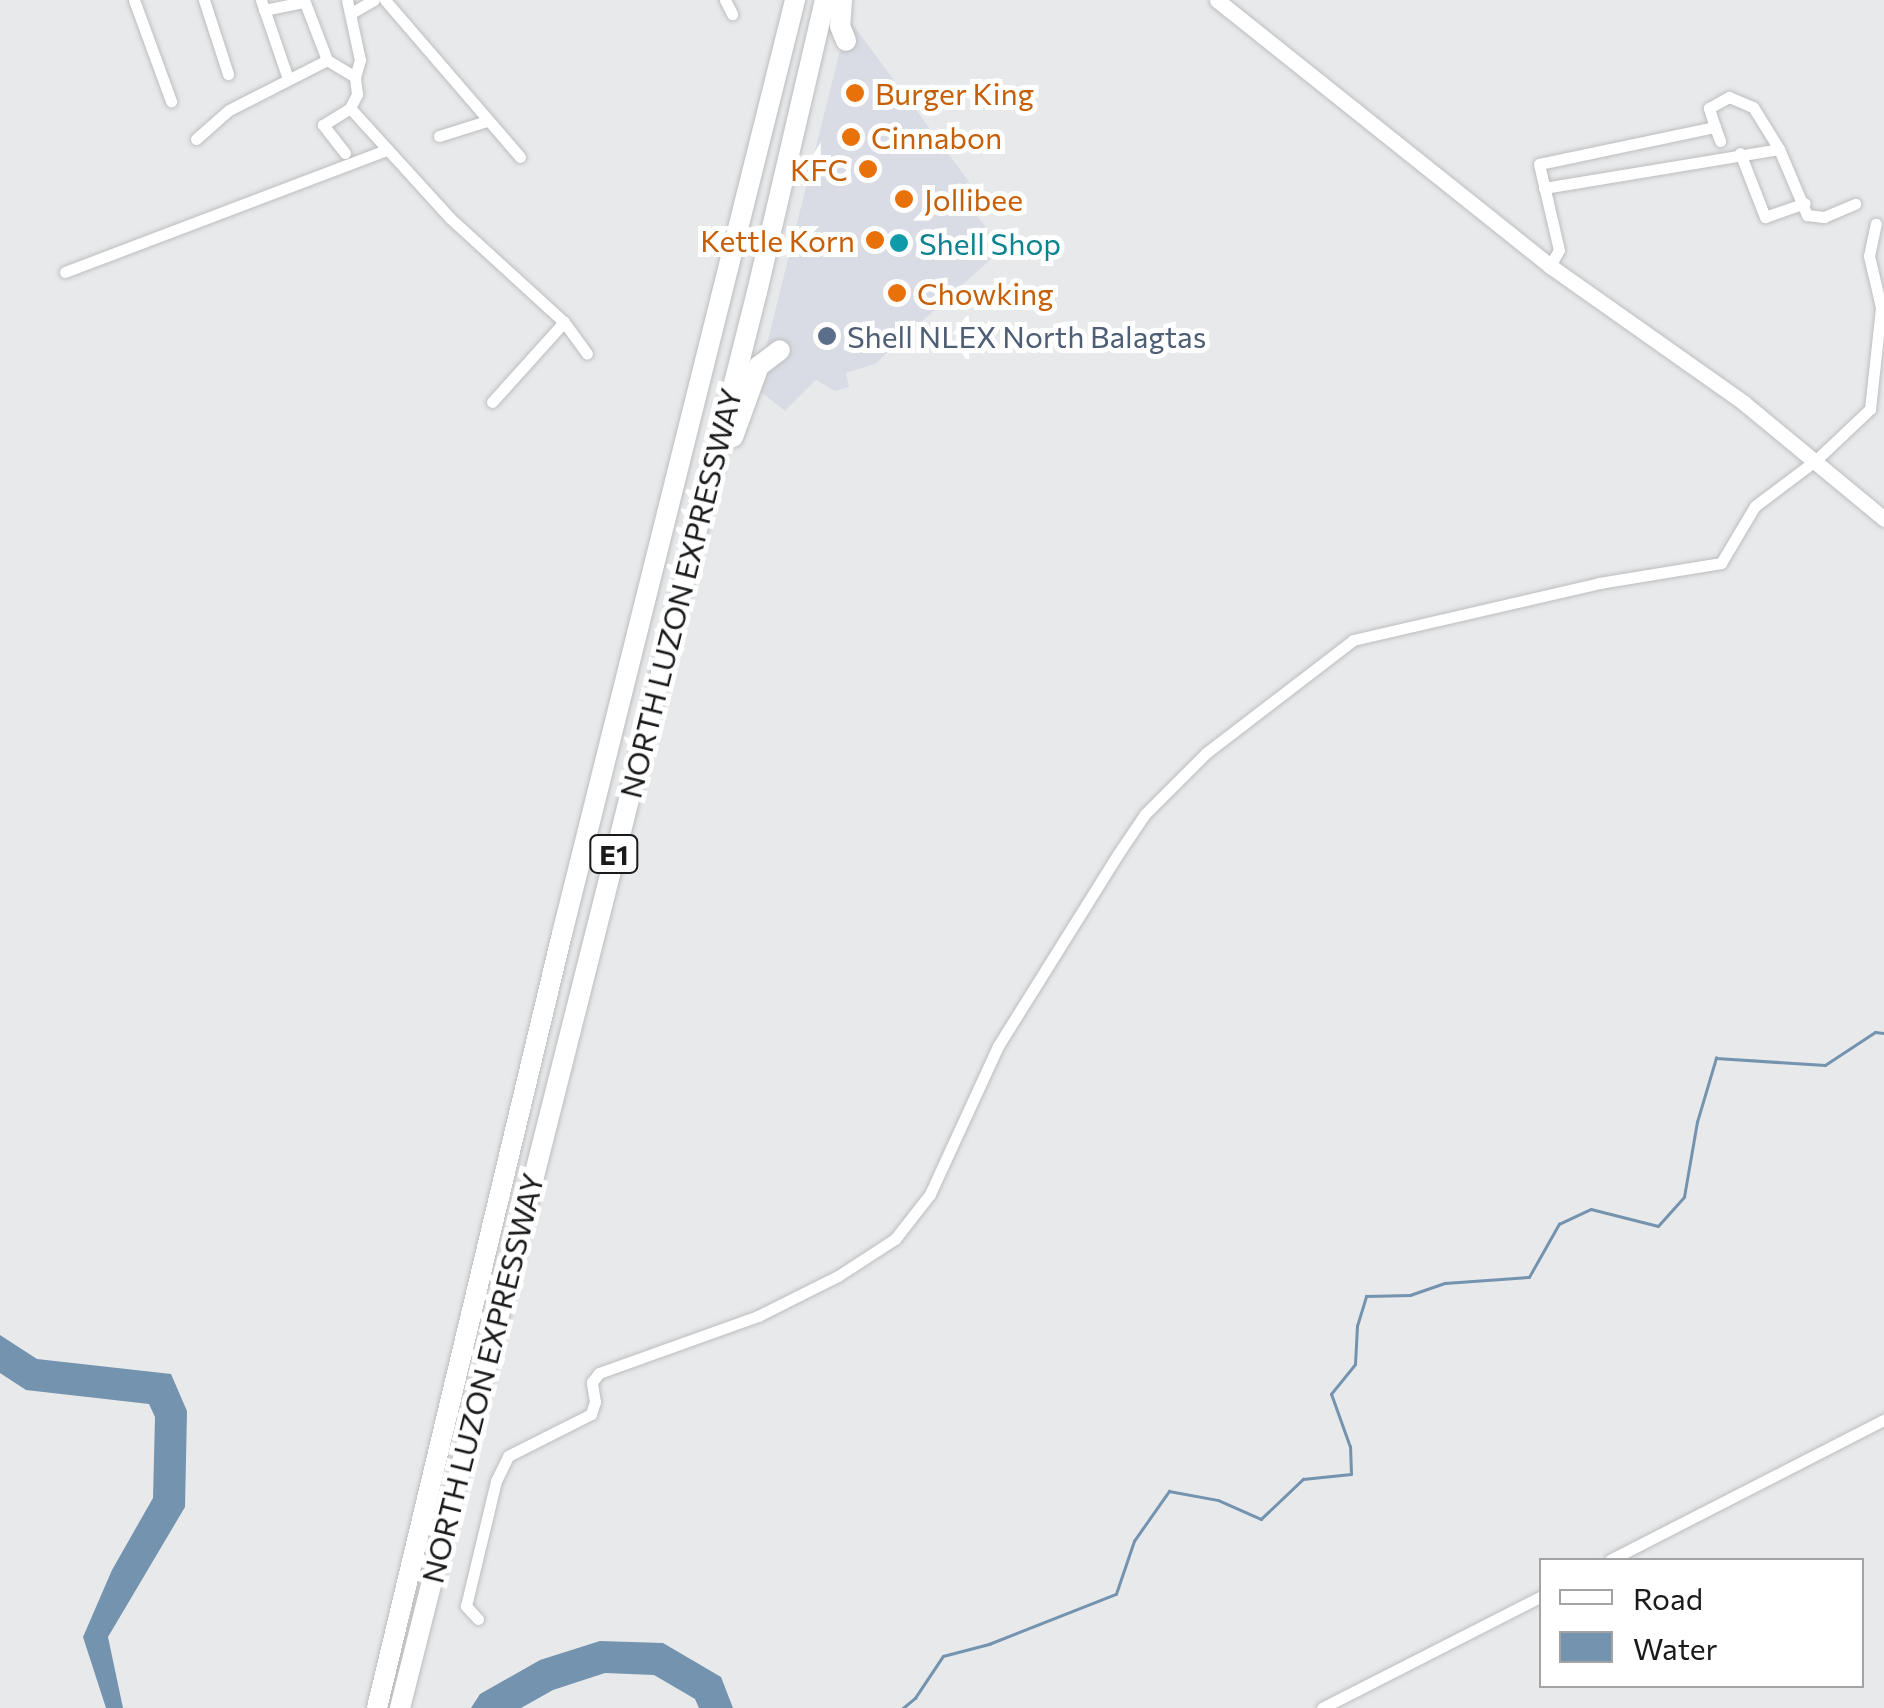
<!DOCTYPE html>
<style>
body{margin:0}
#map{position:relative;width:1884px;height:1708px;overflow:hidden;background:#e8e9eb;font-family:Commissioner,sans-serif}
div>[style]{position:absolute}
.built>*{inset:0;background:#d9dce4}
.water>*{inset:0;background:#7393af}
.stream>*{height:2.5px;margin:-1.25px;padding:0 1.25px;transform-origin:1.25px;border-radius:1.25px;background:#7393af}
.roads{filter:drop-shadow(0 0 2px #bcbdbe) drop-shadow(0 0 2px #bcbdbe)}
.street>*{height:11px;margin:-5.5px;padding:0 5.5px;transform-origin:5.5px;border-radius:5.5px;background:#fff}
.secondary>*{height:15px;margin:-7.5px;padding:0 7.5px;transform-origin:7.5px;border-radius:7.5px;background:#fff}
.highway>*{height:20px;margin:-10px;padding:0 10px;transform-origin:10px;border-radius:10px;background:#fff}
.dots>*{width:28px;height:28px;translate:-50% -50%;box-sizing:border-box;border:5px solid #fff;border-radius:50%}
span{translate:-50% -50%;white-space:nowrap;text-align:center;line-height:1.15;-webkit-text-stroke:10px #fff;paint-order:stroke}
.shield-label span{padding:2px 8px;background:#fff;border:2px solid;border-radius:8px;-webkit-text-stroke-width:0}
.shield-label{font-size:28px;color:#1a1a1b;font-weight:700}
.food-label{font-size:30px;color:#c56008}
.left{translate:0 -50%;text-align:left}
.right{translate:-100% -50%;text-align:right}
.culture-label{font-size:30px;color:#0d838f}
.service-label{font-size:30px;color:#4e5e75}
.street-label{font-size:30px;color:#1a1a1b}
.legend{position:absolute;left:1539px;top:1558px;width:325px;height:130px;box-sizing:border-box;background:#fff;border:2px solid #a3a3a4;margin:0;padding:12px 18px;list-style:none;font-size:30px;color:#1a1a1b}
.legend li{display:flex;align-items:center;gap:20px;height:50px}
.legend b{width:50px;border:2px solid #a3a3a4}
</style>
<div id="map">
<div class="built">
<i style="clip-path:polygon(848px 18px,970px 183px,958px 190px,1002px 249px,875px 364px,846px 373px,849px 387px,835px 391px,816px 380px,785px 411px,756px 388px)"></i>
</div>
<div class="water">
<i style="clip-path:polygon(0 1335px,37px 1359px,171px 1374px,187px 1411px,185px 1507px,108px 1637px,123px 1708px,106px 1708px,83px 1637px,112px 1570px,153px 1498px,155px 1417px,149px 1404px,26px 1390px,0 1373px)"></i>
<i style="clip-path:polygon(600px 1641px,663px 1643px,721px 1677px,733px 1708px,699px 1708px,695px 1699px,654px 1675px,605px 1673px,553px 1690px,521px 1708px,471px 1708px,480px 1694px,540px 1660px)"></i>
</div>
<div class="stream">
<i style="left:903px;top:1708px;width:16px;rotate:-40deg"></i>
<i style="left:915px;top:1698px;width:50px;rotate:-56.3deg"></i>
<i style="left:943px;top:1656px;width:48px;rotate:-14.6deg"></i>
<i style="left:989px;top:1644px;width:136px;rotate:-21.5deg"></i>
<i style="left:1116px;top:1594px;width:56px;rotate:-71.2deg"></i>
<i style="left:1134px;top:1541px;width:61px;rotate:-55deg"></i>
<i style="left:1169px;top:1491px;width:50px;rotate:10.4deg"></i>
<i style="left:1218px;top:1500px;width:47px;rotate:23.8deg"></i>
<i style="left:1261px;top:1519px;width:58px;rotate:-43.6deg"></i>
<i style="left:1303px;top:1479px;width:48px;rotate:-5.9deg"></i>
<i style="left:1351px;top:1474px;width:27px;rotate:-92deg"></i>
<i style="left:1350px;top:1447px;width:56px;rotate:-109.7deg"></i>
<i style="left:1331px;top:1394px;width:38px;rotate:-51deg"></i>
<i style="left:1355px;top:1364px;width:38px;rotate:-87deg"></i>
<i style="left:1357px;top:1326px;width:31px;rotate:-73deg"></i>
<i style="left:1366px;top:1296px;width:44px;rotate:-1.3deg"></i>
<i style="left:1410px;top:1295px;width:37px;rotate:-19deg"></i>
<i style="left:1445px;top:1283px;width:84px;rotate:-4.1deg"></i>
<i style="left:1529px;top:1277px;width:61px;rotate:-60.5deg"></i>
<i style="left:1559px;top:1224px;width:35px;rotate:-25deg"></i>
<i style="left:1591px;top:1209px;width:69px;rotate:14.2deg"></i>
<i style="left:1658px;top:1226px;width:39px;rotate:-48deg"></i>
<i style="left:1684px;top:1197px;width:76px;rotate:-80.2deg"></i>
<i style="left:1697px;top:1122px;width:67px;rotate:-73.5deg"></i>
<i style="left:1716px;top:1058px;width:109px;rotate:3.7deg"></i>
<i style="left:1825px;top:1065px;width:60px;rotate:-33.4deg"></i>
<i style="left:1875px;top:1032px;width:9px;rotate:6deg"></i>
</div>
<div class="roads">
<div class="street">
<i style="left:134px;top:0;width:108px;rotate:69.9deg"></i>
<i style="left:204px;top:0;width:78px;rotate:72deg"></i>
<i style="left:261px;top:0;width:83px;rotate:71.1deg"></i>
<i style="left:304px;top:0;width:64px;rotate:69deg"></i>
<i style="left:327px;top:60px;width:33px;rotate:31deg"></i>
<i style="left:385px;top:0;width:207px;rotate:49.3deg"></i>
<i style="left:725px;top:0;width:16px;rotate:63deg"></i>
<i style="left:264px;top:10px;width:41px;rotate:-11.3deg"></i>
<i style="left:353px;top:12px;width:24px;rotate:-30deg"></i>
<i style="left:350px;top:108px;width:149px;rotate:47.7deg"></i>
<i style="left:450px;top:218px;width:154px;rotate:42.4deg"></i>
<i style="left:564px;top:322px;width:39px;rotate:54deg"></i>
<i style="left:1715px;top:127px;width:20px;rotate:-108deg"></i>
<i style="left:1709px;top:108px;width:23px;rotate:-29deg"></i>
<i style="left:1729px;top:97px;width:26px;rotate:23deg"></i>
<i style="left:1753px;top:107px;width:49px;rotate:58.2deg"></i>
<i style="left:439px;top:136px;width:50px;rotate:-17.4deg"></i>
<i style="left:196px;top:139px;width:44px;rotate:-41.3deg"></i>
<i style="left:229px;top:110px;width:110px;rotate:-27deg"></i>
<i style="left:345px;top:153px;width:36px;rotate:-128deg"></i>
<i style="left:323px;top:125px;width:32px;rotate:-32deg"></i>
<i style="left:350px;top:108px;width:16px;rotate:-63deg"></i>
<i style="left:357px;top:94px;width:17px;rotate:-97deg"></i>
<i style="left:355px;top:77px;width:18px;rotate:-74deg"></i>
<i style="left:360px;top:60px;width:61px;rotate:-102.2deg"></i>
<i style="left:1740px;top:153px;width:69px;rotate:68.7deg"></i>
<i style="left:1765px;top:217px;width:42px;rotate:-19.3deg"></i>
<i style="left:1544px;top:188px;width:238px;rotate:-9.4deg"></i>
<i style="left:1779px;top:149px;width:72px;rotate:67deg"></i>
<i style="left:1807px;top:215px;width:17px;rotate:7deg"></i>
<i style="left:1824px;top:217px;width:34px;rotate:-23deg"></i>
<i style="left:1550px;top:266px;width:18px;rotate:-61deg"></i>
<i style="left:1559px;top:250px;width:88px;rotate:-103.1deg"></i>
<i style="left:1539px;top:164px;width:180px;rotate:-11.9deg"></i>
<i style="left:1715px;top:127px;width:15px;rotate:70deg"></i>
<i style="left:65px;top:272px;width:343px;rotate:-20.8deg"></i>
<i style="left:492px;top:402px;width:108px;rotate:-48deg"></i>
<i style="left:1610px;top:1560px;width:308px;rotate:-27.1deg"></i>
<i style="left:478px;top:1619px;width:18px;rotate:-133deg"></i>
<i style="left:466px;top:1606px;width:129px;rotate:-76.5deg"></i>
<i style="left:496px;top:1481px;width:28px;rotate:-64deg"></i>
<i style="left:508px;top:1456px;width:93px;rotate:-26.8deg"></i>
<i style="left:591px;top:1414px;width:13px;rotate:-72deg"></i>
<i style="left:595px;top:1402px;width:20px;rotate:-99deg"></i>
<i style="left:592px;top:1382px;width:11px;rotate:-52deg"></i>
<i style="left:599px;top:1373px;width:169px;rotate:-19.7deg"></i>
<i style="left:758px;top:1316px;width:89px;rotate:-26.6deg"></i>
<i style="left:838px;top:1276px;width:68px;rotate:-33deg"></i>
<i style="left:895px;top:1239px;width:57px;rotate:-52.1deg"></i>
<i style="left:930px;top:1194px;width:163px;rotate:-65.3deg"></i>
<i style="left:998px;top:1046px;width:226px;rotate:-58deg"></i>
<i style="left:1118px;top:854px;width:48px;rotate:-56deg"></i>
<i style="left:1145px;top:814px;width:86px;rotate:-45deg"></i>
<i style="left:1206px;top:753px;width:185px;rotate:-37.5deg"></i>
<i style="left:1353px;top:640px;width:253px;rotate:-13deg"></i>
<i style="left:1599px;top:583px;width:124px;rotate:-9.3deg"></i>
<i style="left:1721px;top:563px;width:66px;rotate:-59.2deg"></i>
<i style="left:1755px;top:506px;width:75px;rotate:-36.9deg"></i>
<i style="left:1815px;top:461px;width:76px;rotate:-43.4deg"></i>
<i style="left:1870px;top:409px;width:103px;rotate:-83.8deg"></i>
<i style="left:1881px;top:307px;width:52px;rotate:-103.2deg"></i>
<i style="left:1869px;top:256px;width:33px;rotate:-78deg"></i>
<i style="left:1322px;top:1708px;width:247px;rotate:-27deg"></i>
</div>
<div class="secondary">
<i style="left:1217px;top:0;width:426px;rotate:38.6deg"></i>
<i style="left:1550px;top:266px;width:237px;rotate:35.2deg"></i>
<i style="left:1744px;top:403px;width:182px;rotate:39.6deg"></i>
</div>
<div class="highway">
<i style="left:842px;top:0;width:26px;rotate:94deg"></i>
<i style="left:840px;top:26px;width:16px;rotate:68deg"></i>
<i style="left:733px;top:437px;width:76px;rotate:-69.9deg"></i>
<i style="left:759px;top:366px;width:26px;rotate:-37deg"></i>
<i style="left:377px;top:1708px;width:796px;rotate:-76.56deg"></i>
<i style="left:562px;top:934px;width:963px;rotate:-75.99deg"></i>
<i style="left:400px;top:1708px;width:1460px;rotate:-75.85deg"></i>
<i style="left:757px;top:292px;width:300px;rotate:-76.9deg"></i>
</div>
</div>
<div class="dots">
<i style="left:855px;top:93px;background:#e8710a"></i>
<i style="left:851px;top:137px;background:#e8710a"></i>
<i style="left:868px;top:169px;background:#e8710a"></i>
<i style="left:904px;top:199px;background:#e8710a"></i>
<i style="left:875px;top:240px;background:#e8710a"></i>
<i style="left:899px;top:243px;background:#0f9aa8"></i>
<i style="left:897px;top:293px;background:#e8710a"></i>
<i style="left:827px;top:336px;background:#5c6f8a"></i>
</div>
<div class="shield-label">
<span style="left:614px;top:854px">E1</span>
</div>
<div class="food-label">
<span class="left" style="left:875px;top:93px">Burger King</span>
<span class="left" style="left:871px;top:137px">Cinnabon</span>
<span class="right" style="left:848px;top:169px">KFC</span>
<span class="left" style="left:924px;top:199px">Jollibee</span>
<span class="right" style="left:855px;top:240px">Kettle Korn</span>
<span class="left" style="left:917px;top:293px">Chowking</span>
</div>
<div class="culture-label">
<span class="left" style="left:919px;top:243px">Shell Shop</span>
</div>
<div class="service-label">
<span class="left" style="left:847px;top:336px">Shell NLEX North Balagtas</span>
</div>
<div class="street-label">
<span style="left:680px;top:593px;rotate:-76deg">NORTH LUZON EXPRESSWAY</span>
<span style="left:482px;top:1378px;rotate:-76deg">NORTH LUZON EXPRESSWAY</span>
</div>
<ul class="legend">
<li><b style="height:12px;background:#fff"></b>Road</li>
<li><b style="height:28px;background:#7393af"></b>Water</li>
</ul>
</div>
